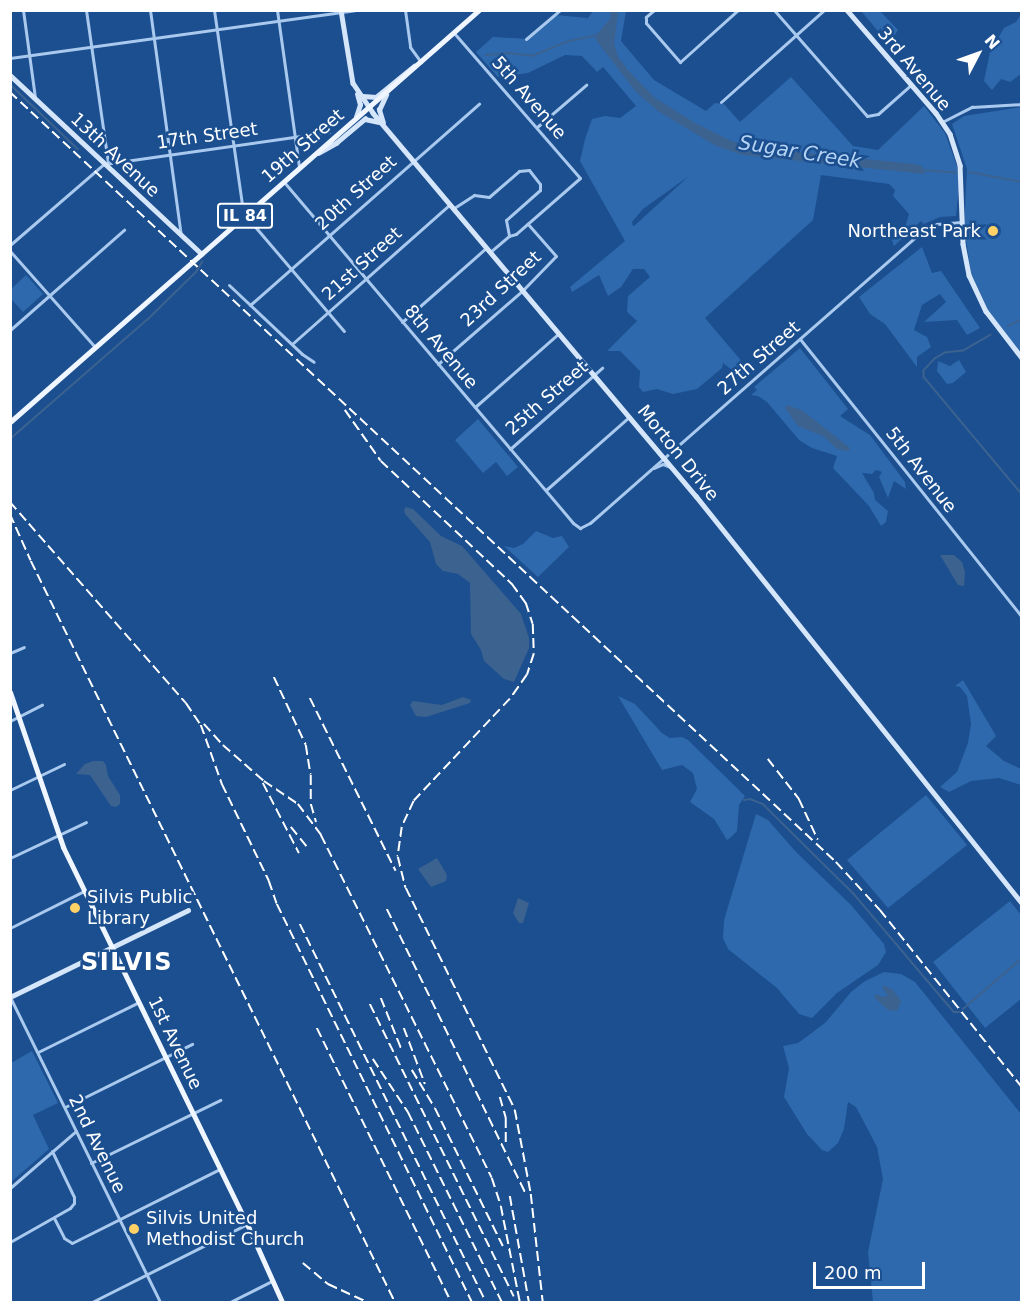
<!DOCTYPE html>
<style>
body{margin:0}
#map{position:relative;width:1032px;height:1313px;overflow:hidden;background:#1b4f8f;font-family:"DejaVu Sans",sans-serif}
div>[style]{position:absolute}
.green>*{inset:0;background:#2e69ad}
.water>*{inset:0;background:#3c6290}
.stream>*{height:1.5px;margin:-0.75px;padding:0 0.75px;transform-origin:0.75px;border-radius:0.75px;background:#3c6290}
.street>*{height:3px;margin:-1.5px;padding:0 1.5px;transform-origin:1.5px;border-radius:1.5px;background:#a9c9ee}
.secondary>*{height:4.5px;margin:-2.25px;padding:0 2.25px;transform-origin:2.25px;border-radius:2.25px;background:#d6e6fa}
.primary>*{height:5px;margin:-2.5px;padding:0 2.5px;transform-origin:2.5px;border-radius:2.5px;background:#f0f6ff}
.rail>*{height:1.5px;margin-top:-0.75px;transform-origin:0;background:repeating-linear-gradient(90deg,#fff 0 10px,transparent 0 14.5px)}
.dots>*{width:16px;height:16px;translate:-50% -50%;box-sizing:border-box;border:3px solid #1b4f8f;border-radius:50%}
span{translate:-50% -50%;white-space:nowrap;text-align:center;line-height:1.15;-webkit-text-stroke:5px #1b4f8f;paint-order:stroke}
.shield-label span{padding:2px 4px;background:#1b4f8f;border:2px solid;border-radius:4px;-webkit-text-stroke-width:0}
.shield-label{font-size:16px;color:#fff;font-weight:700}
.street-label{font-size:18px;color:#fff}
.poi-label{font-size:18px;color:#fff}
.right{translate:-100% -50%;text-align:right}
.left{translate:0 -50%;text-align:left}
.water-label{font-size:20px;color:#b5d3f5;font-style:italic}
.district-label{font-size:24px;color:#fff;font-weight:700;letter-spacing:1.5px}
.frame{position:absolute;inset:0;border:12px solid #fff;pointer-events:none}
.north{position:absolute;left:948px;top:24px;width:60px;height:60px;-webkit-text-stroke:4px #1b4f8f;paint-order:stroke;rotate:49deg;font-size:16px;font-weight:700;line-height:24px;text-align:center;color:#fff}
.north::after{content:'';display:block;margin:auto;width:21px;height:27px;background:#fff;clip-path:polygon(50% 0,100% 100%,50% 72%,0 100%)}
.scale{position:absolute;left:813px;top:1262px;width:112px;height:27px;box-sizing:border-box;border:3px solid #fff;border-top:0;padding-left:8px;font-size:18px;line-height:21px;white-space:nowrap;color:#fff;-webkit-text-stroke:4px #1b4f8f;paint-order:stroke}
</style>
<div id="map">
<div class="green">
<i style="clip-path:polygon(evenodd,593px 11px,626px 11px,621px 41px,654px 80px,706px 111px,715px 103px,724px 104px,740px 122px,791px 77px,853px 146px,878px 150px,924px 106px,945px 133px,957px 166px,959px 188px,956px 216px,940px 217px,924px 224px,921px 221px,894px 246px,891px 238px,906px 224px,909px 214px,893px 196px,895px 190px,889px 184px,821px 175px,813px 220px,705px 318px,749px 370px,742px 378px,723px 363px,722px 368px,697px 389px,673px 394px,657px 389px,643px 392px,639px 387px,640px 371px,620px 351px,607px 351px,637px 321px,627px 312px,628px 296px,650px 277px,644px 269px,633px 269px,621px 287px,608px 296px,599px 275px,572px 292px,570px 287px,625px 241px,580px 161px,585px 139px,592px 119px,605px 116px,620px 118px,636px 106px,603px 67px,597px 72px,582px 56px,565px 55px,528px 73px,498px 77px,476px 52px,493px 37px,528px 39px,556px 15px,588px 18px,593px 11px,689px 176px,634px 226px,633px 226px,632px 222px,643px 209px,689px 176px)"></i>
<i style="clip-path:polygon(861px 11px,880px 11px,898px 30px,892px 39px,877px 30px)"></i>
<i style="clip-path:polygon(1021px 14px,1021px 74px,1010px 82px,1001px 79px,992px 90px,984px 81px,990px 52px,1004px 28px,1016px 22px)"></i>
<i style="clip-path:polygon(1021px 107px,1021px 354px,989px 312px,971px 273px,964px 227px,967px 169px,952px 124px,964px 116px)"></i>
<i style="clip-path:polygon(922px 247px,932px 273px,941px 271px,980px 328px,967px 335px,957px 320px,924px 322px,946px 302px,940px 294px,922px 305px,914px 330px,927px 337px,931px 347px,917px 357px,917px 367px,885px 324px,870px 314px,859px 297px)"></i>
<i style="clip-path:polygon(26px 275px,43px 294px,23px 312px,11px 299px,11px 289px)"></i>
<i style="clip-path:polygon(800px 348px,848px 409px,840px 416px,870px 435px,905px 482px,906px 489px,894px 481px,888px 498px,879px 477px,882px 472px,876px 470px,872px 474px,862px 473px,874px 493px,875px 500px,888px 511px,886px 522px,881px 526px,869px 506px,833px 468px,837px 456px,812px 448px,799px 440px,767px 402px,758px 396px,751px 395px,757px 390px,754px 387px)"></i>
<i style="clip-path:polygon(959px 360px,966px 372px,953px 383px,947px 384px,937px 371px,938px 361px,950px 366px)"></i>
<i style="clip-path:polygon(478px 419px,518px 467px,507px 476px,496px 462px,483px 473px,455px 440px)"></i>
<i style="clip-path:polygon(536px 531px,553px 538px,562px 536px,569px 547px,538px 577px,504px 546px,514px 548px,523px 544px)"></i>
<i style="clip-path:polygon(963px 680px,996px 736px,986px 746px,1004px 761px,1021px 769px,1021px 785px,999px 778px,971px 781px,949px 792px,940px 787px,957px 772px,968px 743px,971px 724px,967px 696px,960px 687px,955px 686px)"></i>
<i style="clip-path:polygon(618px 696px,635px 704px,662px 733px,670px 738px,682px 737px,688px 740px,745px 796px,739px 805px,737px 831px,730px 838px,727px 840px,714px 819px,690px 802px,697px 789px,693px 773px,682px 765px,662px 770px)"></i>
<i style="clip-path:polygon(926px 795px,967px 845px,888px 908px,847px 860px)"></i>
<i style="clip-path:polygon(756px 814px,768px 820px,796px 852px,851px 905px,884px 944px,886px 952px,878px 965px,837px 993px,812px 1018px,799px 1014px,777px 988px,728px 949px,723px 938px,724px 920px)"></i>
<i style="clip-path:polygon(1010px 901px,1021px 915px,1021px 999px,985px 1028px,933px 962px)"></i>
<i style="clip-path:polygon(884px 972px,901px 974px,915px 982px,1021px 1114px,1021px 1302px,873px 1302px,868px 1252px,883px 1179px,877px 1147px,856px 1107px,848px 1102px,844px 1129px,838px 1143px,828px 1152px,822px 1150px,807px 1134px,784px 1097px,789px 1068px,783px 1046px,798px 1043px,809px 1035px,826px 1022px,851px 992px,865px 981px)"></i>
<i style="clip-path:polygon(32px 1051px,58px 1103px,33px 1115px,49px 1149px,11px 1182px,11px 1063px)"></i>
</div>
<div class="water">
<i style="clip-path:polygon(611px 11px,618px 11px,614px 44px,620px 62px,655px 98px,695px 123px,731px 141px,757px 148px,914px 164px,922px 166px,925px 174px,743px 155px,716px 146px,658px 111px,636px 92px,596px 40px,596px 35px,610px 19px)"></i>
<i style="clip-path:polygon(787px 405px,803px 411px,850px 448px,848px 451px,837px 449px,823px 436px,798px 426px,785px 408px)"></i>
<i style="clip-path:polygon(406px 507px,413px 509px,441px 536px,462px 546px,521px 614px,529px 638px,529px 648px,514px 682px,504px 679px,484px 661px,481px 650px,471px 634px,470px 583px,458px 574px,443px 571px,436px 564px,430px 542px,405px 514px,404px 510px)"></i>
<i style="clip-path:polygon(940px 555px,954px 555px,962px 562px,965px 572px,964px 586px,958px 585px)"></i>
<i style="clip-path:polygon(463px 697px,471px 700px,470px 703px,426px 717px,416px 716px,410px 705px,413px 701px,442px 705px)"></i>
<i style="clip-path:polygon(93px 761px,103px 761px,106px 765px,108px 776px,120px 795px,120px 804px,116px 807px,111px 806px,90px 775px,76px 774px,85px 764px)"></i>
<i style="clip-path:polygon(437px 858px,447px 875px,446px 881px,431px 887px,418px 869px)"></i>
<i style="clip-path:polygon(518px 898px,529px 903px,523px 923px,519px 923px,513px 913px)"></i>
<i style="clip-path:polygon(883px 985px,893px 990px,901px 1001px,897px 1011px,888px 1010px,874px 997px,877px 994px,882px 997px,888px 996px,883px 988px)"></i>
</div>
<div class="stream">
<i style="left:486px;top:55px;width:23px;rotate:-5deg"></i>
<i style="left:509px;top:53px;width:23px;rotate:7deg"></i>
<i style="left:532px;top:56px;width:40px;rotate:-22deg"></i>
<i style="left:569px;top:41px;width:29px;rotate:-12deg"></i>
<i style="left:617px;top:57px;width:13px;rotate:51deg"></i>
<i style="left:10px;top:84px;width:94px;rotate:43.7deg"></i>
<i style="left:923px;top:170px;width:32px;rotate:5deg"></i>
<i style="left:969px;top:172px;width:54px;rotate:10.7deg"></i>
<i style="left:1008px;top:326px;width:16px;rotate:-27deg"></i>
<i style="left:991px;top:335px;width:32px;rotate:150deg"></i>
<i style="left:963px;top:351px;width:18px;rotate:174deg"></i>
<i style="left:945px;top:353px;width:12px;rotate:149deg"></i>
<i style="left:935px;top:359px;width:16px;rotate:133deg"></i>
<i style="left:924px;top:371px;width:6px;rotate:90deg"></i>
<i style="left:924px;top:377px;width:153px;rotate:50.1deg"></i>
<i style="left:10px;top:439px;width:181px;rotate:-41deg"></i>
<i style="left:147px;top:320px;width:69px;rotate:-44.4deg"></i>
<i style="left:196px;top:272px;width:12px;rotate:-59deg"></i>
<i style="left:744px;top:800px;width:6px;rotate:-9deg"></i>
<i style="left:750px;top:799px;width:14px;rotate:21deg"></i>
<i style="left:763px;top:804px;width:128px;rotate:44.7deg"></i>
<i style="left:854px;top:894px;width:155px;rotate:49.7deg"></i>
<i style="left:954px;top:1012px;width:5px"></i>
<i style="left:963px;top:1009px;width:78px;rotate:-40.8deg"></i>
</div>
<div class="street">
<i style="left:23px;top:10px;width:89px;rotate:82.2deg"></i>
<i style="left:86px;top:10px;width:155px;rotate:81.8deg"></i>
<i style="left:150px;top:10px;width:227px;rotate:82.2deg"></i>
<i style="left:214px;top:10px;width:209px;rotate:81.8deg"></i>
<i style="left:277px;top:10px;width:158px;rotate:82deg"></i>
<i style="left:405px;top:10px;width:37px;rotate:82deg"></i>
<i style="left:410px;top:47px;width:19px;rotate:54deg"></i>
<i style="left:654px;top:10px;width:11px;rotate:139deg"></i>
<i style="left:646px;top:17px;width:6px;rotate:90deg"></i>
<i style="left:646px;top:23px;width:52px;rotate:48.9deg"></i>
<i style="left:680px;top:62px;width:78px;rotate:-41.9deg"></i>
<i style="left:774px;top:10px;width:141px;rotate:48.7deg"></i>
<i style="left:867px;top:116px;width:11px;rotate:-10deg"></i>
<i style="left:878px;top:114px;width:45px;rotate:-41.4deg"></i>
<i style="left:454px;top:33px;width:192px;rotate:49deg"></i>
<i style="left:580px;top:178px;width:85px;rotate:138.8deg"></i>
<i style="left:516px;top:234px;width:7px;rotate:164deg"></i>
<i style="left:509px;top:236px;width:23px;rotate:140deg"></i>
<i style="left:526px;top:39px;width:45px;rotate:-40.5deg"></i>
<i style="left:10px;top:58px;width:348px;rotate:-7.9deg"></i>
<i style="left:721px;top:102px;width:138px;rotate:-41.8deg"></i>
<i style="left:942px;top:122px;width:34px;rotate:-27deg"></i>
<i style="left:972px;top:107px;width:50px;rotate:-3.4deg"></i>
<i style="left:537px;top:127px;width:65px;rotate:-40.6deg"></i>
<i style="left:284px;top:182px;width:447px;rotate:49.7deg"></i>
<i style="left:573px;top:523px;width:9px;rotate:36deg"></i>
<i style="left:580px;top:528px;width:11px;rotate:-27deg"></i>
<i style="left:590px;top:523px;width:441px;rotate:-41.3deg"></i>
<i style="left:921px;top:232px;width:18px;rotate:-27deg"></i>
<i style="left:937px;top:224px;width:24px;rotate:-5deg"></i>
<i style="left:454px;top:208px;width:24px;rotate:-33deg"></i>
<i style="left:474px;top:195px;width:15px;rotate:8deg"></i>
<i style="left:489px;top:197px;width:40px;rotate:-41deg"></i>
<i style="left:519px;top:171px;width:10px;rotate:-6deg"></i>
<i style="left:529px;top:170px;width:18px;rotate:52deg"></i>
<i style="left:540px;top:184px;width:6px;rotate:90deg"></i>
<i style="left:540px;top:190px;width:45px;rotate:138.6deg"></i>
<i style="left:506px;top:220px;width:16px;rotate:79deg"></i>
<i style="left:246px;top:216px;width:151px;rotate:49.6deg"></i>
<i style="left:10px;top:245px;width:124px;rotate:-40.8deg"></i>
<i style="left:104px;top:164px;width:227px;rotate:-8.1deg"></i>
<i style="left:10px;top:251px;width:127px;rotate:48.5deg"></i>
<i style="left:229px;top:285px;width:100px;rotate:43.4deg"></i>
<i style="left:302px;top:354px;width:14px;rotate:34deg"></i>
<i style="left:250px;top:305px;width:305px;rotate:-41.3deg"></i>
<i style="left:402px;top:322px;width:112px;rotate:-41.4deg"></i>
<i style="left:10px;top:330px;width:152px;rotate:-41.3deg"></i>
<i style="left:800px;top:339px;width:356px;rotate:51.4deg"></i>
<i style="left:292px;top:344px;width:211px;rotate:-41.5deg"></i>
<i style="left:438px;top:364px;width:113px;rotate:-41deg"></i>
<i style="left:523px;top:290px;width:47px;rotate:-45.9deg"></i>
<i style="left:556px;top:256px;width:43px;rotate:-131.2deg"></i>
<i style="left:475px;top:407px;width:111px;rotate:-41.3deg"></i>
<i style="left:510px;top:449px;width:123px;rotate:-41.4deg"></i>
<i style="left:654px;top:468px;width:10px;rotate:-24deg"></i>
<i style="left:663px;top:464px;width:8px;rotate:23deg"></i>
<i style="left:546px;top:490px;width:111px;rotate:-41.3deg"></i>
<i style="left:10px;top:653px;width:15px;rotate:-23deg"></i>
<i style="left:10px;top:721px;width:36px;rotate:-27deg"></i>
<i style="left:10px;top:790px;width:60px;rotate:-25.7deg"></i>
<i style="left:10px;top:858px;width:84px;rotate:-25.3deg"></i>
<i style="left:10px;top:928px;width:83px;rotate:-26.6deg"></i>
<i style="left:10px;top:997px;width:340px;rotate:63.8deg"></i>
<i style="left:38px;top:1052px;width:113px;rotate:-26.3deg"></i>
<i style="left:65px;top:1107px;width:142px;rotate:-26.4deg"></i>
<i style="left:91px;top:1163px;width:144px;rotate:-26deg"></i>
<i style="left:10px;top:1188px;width:87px;rotate:-40.8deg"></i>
<i style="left:54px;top:1218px;width:22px;rotate:63deg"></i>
<i style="left:64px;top:1238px;width:9px;rotate:32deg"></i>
<i style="left:72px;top:1243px;width:165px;rotate:-26.6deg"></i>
<i style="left:10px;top:1242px;width:69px;rotate:-29.5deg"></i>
<i style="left:70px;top:1208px;width:6px;rotate:-51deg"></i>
<i style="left:74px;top:1203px;width:6px;rotate:-90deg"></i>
<i style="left:74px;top:1197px;width:51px;rotate:-115.6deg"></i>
<i style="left:92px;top:1302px;width:174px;rotate:-26.7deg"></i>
<i style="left:230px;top:1302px;width:47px;rotate:-26.6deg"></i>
</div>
<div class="secondary">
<i style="left:341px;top:10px;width:74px;rotate:80.7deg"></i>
<i style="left:353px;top:83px;width:36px;rotate:56deg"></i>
<i style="left:373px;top:113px;width:501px;rotate:49.86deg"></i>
<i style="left:696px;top:496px;width:521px;rotate:51.31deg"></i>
<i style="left:847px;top:10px;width:136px;rotate:49.2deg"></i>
<i style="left:936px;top:113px;width:25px;rotate:56deg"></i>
<i style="left:950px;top:134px;width:33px;rotate:72deg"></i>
<i style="left:960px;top:165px;width:79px;rotate:87.8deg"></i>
<i style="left:963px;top:244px;width:32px;rotate:79deg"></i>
<i style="left:969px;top:275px;width:40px;rotate:65deg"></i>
<i style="left:986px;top:311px;width:59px;rotate:52.5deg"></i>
<i style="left:10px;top:75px;width:262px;rotate:43deg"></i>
<i style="left:363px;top:96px;width:13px;rotate:4deg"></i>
<i style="left:376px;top:97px;width:49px;rotate:-39.2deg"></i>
<i style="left:356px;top:117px;width:13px;rotate:-72deg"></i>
<i style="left:360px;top:105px;width:11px;rotate:-105deg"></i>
<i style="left:383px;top:123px;width:14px;rotate:-107deg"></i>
<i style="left:379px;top:110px;width:17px;rotate:-65deg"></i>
<i style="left:318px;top:153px;width:21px;rotate:-29deg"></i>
<i style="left:336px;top:143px;width:38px;rotate:-40deg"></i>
<i style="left:365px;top:119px;width:14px;rotate:12deg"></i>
<i style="left:10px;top:997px;width:198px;rotate:-26deg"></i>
</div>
<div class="primary">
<i style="left:10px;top:422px;width:624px;rotate:-41.3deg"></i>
<i style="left:10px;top:692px;width:164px;rotate:71.1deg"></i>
<i style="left:63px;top:847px;width:420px;rotate:64deg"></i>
<i style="left:247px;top:1224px;width:85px;rotate:65.8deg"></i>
</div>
<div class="rail">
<i style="left:10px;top:92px;width:1129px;rotate:42.99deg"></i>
<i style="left:836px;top:862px;width:65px;rotate:47.5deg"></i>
<i style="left:880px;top:910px;width:227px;rotate:51.3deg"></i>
<i style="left:345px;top:410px;width:62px;rotate:54.8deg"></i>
<i style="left:381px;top:461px;width:180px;rotate:43.2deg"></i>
<i style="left:512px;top:584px;width:24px;rotate:54deg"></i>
<i style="left:526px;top:603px;width:22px;rotate:72deg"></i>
<i style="left:533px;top:624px;width:30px;rotate:88deg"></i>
<i style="left:534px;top:654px;width:22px;rotate:108deg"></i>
<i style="left:527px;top:675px;width:29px;rotate:125deg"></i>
<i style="left:510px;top:699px;width:140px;rotate:133.3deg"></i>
<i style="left:414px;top:801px;width:29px;rotate:115deg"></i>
<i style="left:402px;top:827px;width:30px;rotate:98deg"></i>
<i style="left:398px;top:857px;width:32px;rotate:76deg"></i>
<i style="left:406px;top:888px;width:247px;rotate:63.8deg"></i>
<i style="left:515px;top:1110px;width:86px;rotate:79.2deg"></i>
<i style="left:531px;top:1194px;width:109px;rotate:83.7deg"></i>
<i style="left:10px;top:502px;width:267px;rotate:48.8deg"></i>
<i style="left:186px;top:703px;width:27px;rotate:56deg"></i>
<i style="left:201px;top:725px;width:63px;rotate:70.4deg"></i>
<i style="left:222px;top:784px;width:108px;rotate:64.1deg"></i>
<i style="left:269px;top:881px;width:24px;rotate:71deg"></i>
<i style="left:277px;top:904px;width:443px;rotate:63.9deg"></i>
<i style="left:10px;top:514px;width:51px;rotate:65.9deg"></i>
<i style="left:31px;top:561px;width:826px;rotate:63.84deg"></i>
<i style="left:274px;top:677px;width:75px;rotate:64.8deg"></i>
<i style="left:306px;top:745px;width:30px;rotate:81deg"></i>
<i style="left:311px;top:775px;width:29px;rotate:90deg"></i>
<i style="left:311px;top:804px;width:19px;rotate:74deg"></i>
<i style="left:310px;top:698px;width:193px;rotate:63.6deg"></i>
<i style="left:204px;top:724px;width:28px;rotate:48deg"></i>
<i style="left:223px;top:745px;width:55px;rotate:41.3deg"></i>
<i style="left:264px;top:781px;width:41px;rotate:34.1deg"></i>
<i style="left:298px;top:804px;width:39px;rotate:53deg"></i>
<i style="left:321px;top:835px;width:383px;rotate:63.5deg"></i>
<i style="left:492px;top:1178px;width:29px;rotate:72deg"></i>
<i style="left:501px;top:1206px;width:98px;rotate:78.8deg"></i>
<i style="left:768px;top:759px;width:51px;rotate:52.2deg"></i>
<i style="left:799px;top:799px;width:45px;rotate:65.1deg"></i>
<i style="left:263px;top:783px;width:79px;rotate:62.8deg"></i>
<i style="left:291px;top:827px;width:27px;rotate:51deg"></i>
<i style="left:387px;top:909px;width:315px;rotate:64deg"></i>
<i style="left:300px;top:924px;width:421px;rotate:63.8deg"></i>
<i style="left:381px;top:998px;width:54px;rotate:68.2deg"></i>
<i style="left:370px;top:1004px;width:326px;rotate:63.8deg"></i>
<i style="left:317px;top:1028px;width:305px;rotate:63.9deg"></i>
<i style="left:404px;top:1028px;width:60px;rotate:69.4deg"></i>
<i style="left:373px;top:1059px;width:64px;rotate:56.6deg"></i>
<i style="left:408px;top:1112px;width:212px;rotate:63.7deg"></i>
<i style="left:412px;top:1070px;width:44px;rotate:58.8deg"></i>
<i style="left:435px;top:1108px;width:154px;rotate:63.8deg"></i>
<i style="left:500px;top:1097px;width:22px;rotate:74deg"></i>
<i style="left:506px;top:1118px;width:29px;rotate:90deg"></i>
<i style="left:510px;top:1196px;width:108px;rotate:79.8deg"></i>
<i style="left:303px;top:1263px;width:33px;rotate:40deg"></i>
<i style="left:328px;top:1284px;width:43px;rotate:24.8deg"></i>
</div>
<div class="dots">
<i style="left:993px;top:231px;background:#ffd166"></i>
<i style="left:75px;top:908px;background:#ffd166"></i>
<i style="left:134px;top:1229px;background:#ffd166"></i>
</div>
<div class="shield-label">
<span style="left:245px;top:216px">IL 84</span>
</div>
<div class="street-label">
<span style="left:914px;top:69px;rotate:50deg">3rd Avenue</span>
<span style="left:529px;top:98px;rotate:49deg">5th Avenue</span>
<span style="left:207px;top:136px;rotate:-8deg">17th Street</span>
<span style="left:303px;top:146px;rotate:-41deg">19th Street</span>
<span style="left:115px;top:155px;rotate:43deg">13th Avenue</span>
<span style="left:356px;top:193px;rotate:-42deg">20th Street</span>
<span style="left:362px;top:264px;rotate:-42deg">21st Street</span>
<span style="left:501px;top:289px;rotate:-43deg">23rd Street</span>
<span style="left:441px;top:347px;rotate:50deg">8th Avenue</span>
<span style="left:759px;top:358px;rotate:-41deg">27th Street</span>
<span style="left:547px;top:398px;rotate:-41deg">25th Street</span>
<span style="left:678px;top:453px;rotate:51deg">Morton Drive</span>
<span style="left:921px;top:470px;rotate:52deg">5th Avenue</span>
<span style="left:175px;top:1043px;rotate:64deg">1st Avenue</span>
<span style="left:97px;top:1144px;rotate:64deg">2nd Avenue</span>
</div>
<div class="poi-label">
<span class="right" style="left:981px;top:231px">Northeast Park</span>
<span class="left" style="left:87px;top:908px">Silvis Public<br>Library</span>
<span class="left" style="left:146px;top:1229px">Silvis United<br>Methodist Church</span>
</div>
<div class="water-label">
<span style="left:800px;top:152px;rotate:9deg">Sugar Creek</span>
</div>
<div class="district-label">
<span style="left:127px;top:963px">SILVIS</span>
</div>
<div class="frame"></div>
<div class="north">N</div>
<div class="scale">200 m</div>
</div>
